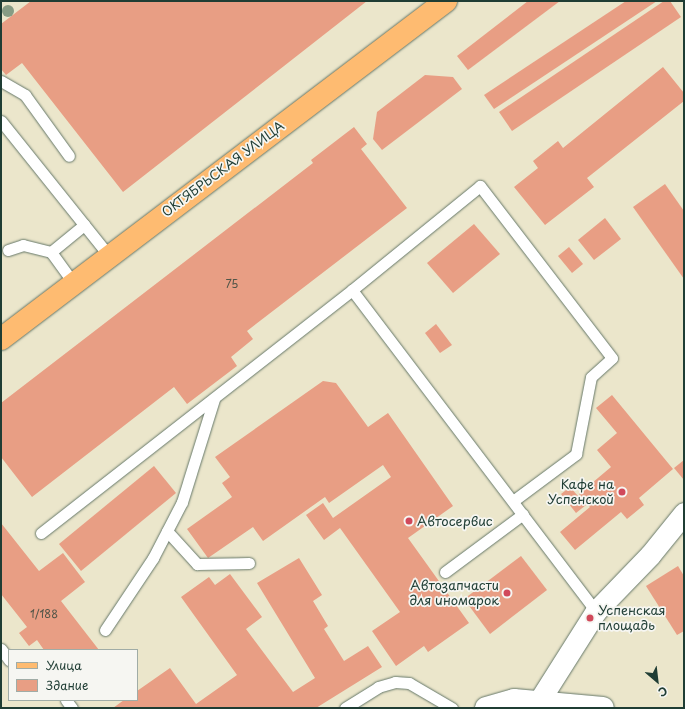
<!DOCTYPE html>
<meta charset="utf-8">
<style>
body{margin:0}
#map{position:relative;width:685px;height:709px;overflow:hidden;background:#ebe6cb;font-family:"Playpen Sans",sans-serif}
div>[style]{position:absolute}
.building>*{inset:0;background:#e89e84}
.roads{filter:drop-shadow(0 0 1px #667869) drop-shadow(0 0 1px #667869)}
.service>*{height:11px;margin:-5.5px;padding:0 5.5px;transform-origin:5.5px;border-radius:5.5px;background:#fff}
.minor>*{height:21px;margin:-10.5px;padding:0 10.5px;transform-origin:10.5px;border-radius:10.5px;background:#fff}
.tertiary>*{height:22px;margin:-11px;padding:0 11px;transform-origin:11px;border-radius:11px;background:#fff}
.primary>*{height:22px;margin:-11px;padding:0 11px;transform-origin:11px;border-radius:11px;background:#febb71}
.trees>*{width:12px;height:12px;margin:-6px;border-radius:50%;background:#869c84}
.dots>*{width:11px;height:11px;translate:-50% -50%;box-sizing:border-box;border:2px solid #f6f6f2;border-radius:50%}
span{translate:-50% -50%;white-space:nowrap;text-align:center;line-height:1.15;-webkit-text-stroke:3.5px #f6f6f2;paint-order:stroke}
.number-label{font-size:11px;color:#515548}
.number-label span{-webkit-text-stroke-width:0}
.street-label{font-size:13px;color:#1f3d34}
.poi-label{font-size:13px;color:#1f3d34}
.right{translate:-100% -50%;text-align:right}
.left{translate:0 -50%;text-align:left}
.frame{position:absolute;inset:0;border:2px solid #1f3d34;pointer-events:none}
.legend{position:absolute;left:8px;top:649px;width:130px;height:52px;box-sizing:border-box;background:#f6f6f2;border:1px solid #a0aca6;margin:0;padding:5px 7px;list-style:none;font-size:12px;color:#1f3d34}
.legend li{display:flex;align-items:center;gap:8px;height:20px}
.legend b{width:20px;border:1px solid #a0aca6}
.north{position:absolute;left:637px;top:661px;width:40px;height:40px;-webkit-text-stroke:3px #f6f6f2;paint-order:stroke;rotate:152deg;font-size:11px;font-weight:700;line-height:16px;text-align:center;color:#1f3d34}
.north::after{content:'';display:block;margin:auto;width:14px;height:18px;background:#1f3d34;clip-path:polygon(50% 0,100% 100%,50% 72%,0 100%)}
</style>
<div id="map">
<div class="building">
<i style="clip-path:polygon(31px 1px,367px 1px,123px 192px,22px 63px,6px 75px,1px 69px,1px 24px)"></i>
<i style="clip-path:polygon(528px 1px,560px 1px,468px 70px,457px 56px)"></i>
<i style="clip-path:polygon(626px 1px,657px 1px,494px 109px,484px 95px)"></i>
<i style="clip-path:polygon(664px 1px,670px 1px,681px 17px,512px 131px,499px 112px)"></i>
<i style="clip-path:polygon(663px 67px,684px 93px,684px 101px,587px 178px,594px 187px,545px 225px,514px 187px,538px 168px,533px 161px,558px 141px,563px 148px)"></i>
<i style="clip-path:polygon(425px 75px,453px 77px,462px 89px,382px 150px,373px 139px,377px 112px)"></i>
<i style="clip-path:polygon(354px 127px,367px 144px,361px 149px,407px 208px,247px 331px,253px 339px,231px 357px,237px 366px,187px 404px,174px 387px,32px 497px,1px 457px,1px 403px,313px 163px,311px 160px)"></i>
<i style="clip-path:polygon(665px 184px,684px 211px,684px 279px,633px 207px)"></i>
<i style="clip-path:polygon(605px 218px,621px 239px,594px 260px,578px 240px)"></i>
<i style="clip-path:polygon(474px 224px,500px 254px,453px 293px,427px 263px)"></i>
<i style="clip-path:polygon(569px 247px,583px 264px,572px 273px,558px 256px)"></i>
<i style="clip-path:polygon(436px 324px,452px 345px,440px 353px,425px 333px)"></i>
<i style="clip-path:polygon(323px 381px,336px 383px,368px 427px,388px 413px,453px 506px,408px 538px,469px 623px,428px 652px,424px 646px,396px 666px,372px 631px,400px 612px,340px 528px,324px 540px,306px 515px,323px 503px,333px 518px,391px 477px,383px 465px,329px 503px,325px 497px,263px 541px,253px 527px,208px 558px,187px 529px,232px 497px,222px 483px,230px 477px,215px 457px)"></i>
<i style="clip-path:polygon(612px 395px,673px 469px,639px 498px,644px 505px,627px 519px,621px 512px,575px 550px,560px 532px,590px 507px,579px 494px,611px 467px,597px 450px,617px 433px,596px 408px)"></i>
<i style="clip-path:polygon(684px 460px,684px 480px,674px 468px)"></i>
<i style="clip-path:polygon(154px 466px,176px 493px,81px 571px,59px 544px)"></i>
<i style="clip-path:polygon(570px 487px,586px 505px,576px 513px,561px 494px)"></i>
<i style="clip-path:polygon(1px 523px,39px 571px,63px 553px,85px 582px,61px 601px,99px 650px,44px 650px,37px 640px,29px 646px,19px 633px,27px 627px,1px 594px)"></i>
<i style="clip-path:polygon(521px 556px,547px 590px,490px 634px,464px 599px)"></i>
<i style="clip-path:polygon(299px 558px,322px 595px,313px 601px,328px 626px,324px 629px,344px 661px,368px 646px,382px 667px,316px 708px,113px 708px,124px 700px,137px 700px,137px 691px,170px 668px,196px 704px,237px 675px,181px 597px,209px 577px,215px 585px,230px 574px,262px 617px,246px 629px,293px 692px,315px 678px,257px 583px)"></i>
<i style="clip-path:polygon(678px 566px,684px 576px,684px 631px,677px 635px,646px 586px)"></i>
</div>
<div class="roads">
<div class="service">
<i style="left:1px;top:81px;width:28px;rotate:30deg"></i>
<i style="left:25px;top:95px;width:75px;rotate:54.2deg"></i>
<i style="left:1px;top:121px;width:173px;rotate:51.3deg"></i>
<i style="left:8px;top:250px;width:16px;rotate:-18deg"></i>
<i style="left:23px;top:245px;width:29px;rotate:14deg"></i>
<i style="left:51px;top:252px;width:37px;rotate:54deg"></i>
<i style="left:51px;top:252px;width:43px;rotate:-39.3deg"></i>
<i style="left:513px;top:501px;width:79px;rotate:-36.7deg"></i>
<i style="left:576px;top:454px;width:78px;rotate:-79deg"></i>
<i style="left:591px;top:377px;width:28px;rotate:-42deg"></i>
<i style="left:612px;top:358px;width:217px;rotate:-127.5deg"></i>
<i style="left:480px;top:186px;width:165px;rotate:140.9deg"></i>
<i style="left:352px;top:290px;width:403px;rotate:52.8deg"></i>
<i style="left:167px;top:531px;width:45px;rotate:47.7deg"></i>
<i style="left:197px;top:564px;width:52px;rotate:-1.1deg"></i>
<i style="left:41px;top:533px;width:395px;rotate:-38deg"></i>
<i style="left:445px;top:572px;width:97px;rotate:-36.6deg"></i>
<i style="left:105px;top:630px;width:87px;rotate:-56.3deg"></i>
<i style="left:153px;top:558px;width:63px;rotate:-62.6deg"></i>
<i style="left:182px;top:502px;width:108px;rotate:-72.7deg"></i>
<i style="left:1px;top:649px;width:14px;rotate:54deg"></i>
<i style="left:66px;top:700px;width:10px;rotate:53deg"></i>
<i style="left:345px;top:708px;width:39px;rotate:-32deg"></i>
<i style="left:378px;top:687px;width:18px;rotate:-16deg"></i>
<i style="left:395px;top:682px;width:14px;rotate:4deg"></i>
<i style="left:409px;top:683px;width:50px;rotate:30.2deg"></i>
</div>
<div class="minor">
<i style="left:539px;top:701px;width:107px;rotate:-57.7deg"></i>
<i style="left:596px;top:611px;width:78px;rotate:-46deg"></i>
<i style="left:650px;top:555px;width:54px;rotate:-51deg"></i>
</div>
<div class="tertiary">
<i style="left:486px;top:708px;width:29px;rotate:-16deg"></i>
<i style="left:514px;top:700px;width:89px;rotate:5.1deg"></i>
</div>
<div class="primary">
<i style="left:1px;top:339px;width:559px;rotate:-37.22deg"></i>
</div>
</div>
<div class="trees">
<i style="left:8px;top:11px"></i>
</div>
<div class="dots">
<i style="left:622px;top:492px;background:#d1495b"></i>
<i style="left:409px;top:521px;background:#d1495b"></i>
<i style="left:507px;top:593px;background:#d1495b"></i>
<i style="left:590px;top:618px;background:#d1495b"></i>
</div>
<div class="number-label">
<span style="left:232px;top:284px">75</span>
<span style="left:44px;top:614px">1/188</span>
</div>
<div class="street-label">
<span style="left:223px;top:169px;rotate:-37deg">ОКТЯБРЬСКАЯ УЛИЦА</span>
</div>
<div class="poi-label">
<span class="right" style="left:614px;top:492px">Кафе на<br>Успенской</span>
<span class="left" style="left:417px;top:521px">Автосервис</span>
<span class="right" style="left:499px;top:593px">Автозапчасти<br>для иномарок</span>
<span class="left" style="left:598px;top:618px">Успенская<br>площадь</span>
</div>
<div class="frame"></div>
<ul class="legend">
<li><b style="height:5px;background:#febb71"></b>Улица</li>
<li><b style="height:11px;background:#e89e84"></b>Здание</li>
</ul>
<div class="north">С</div>
</div>
